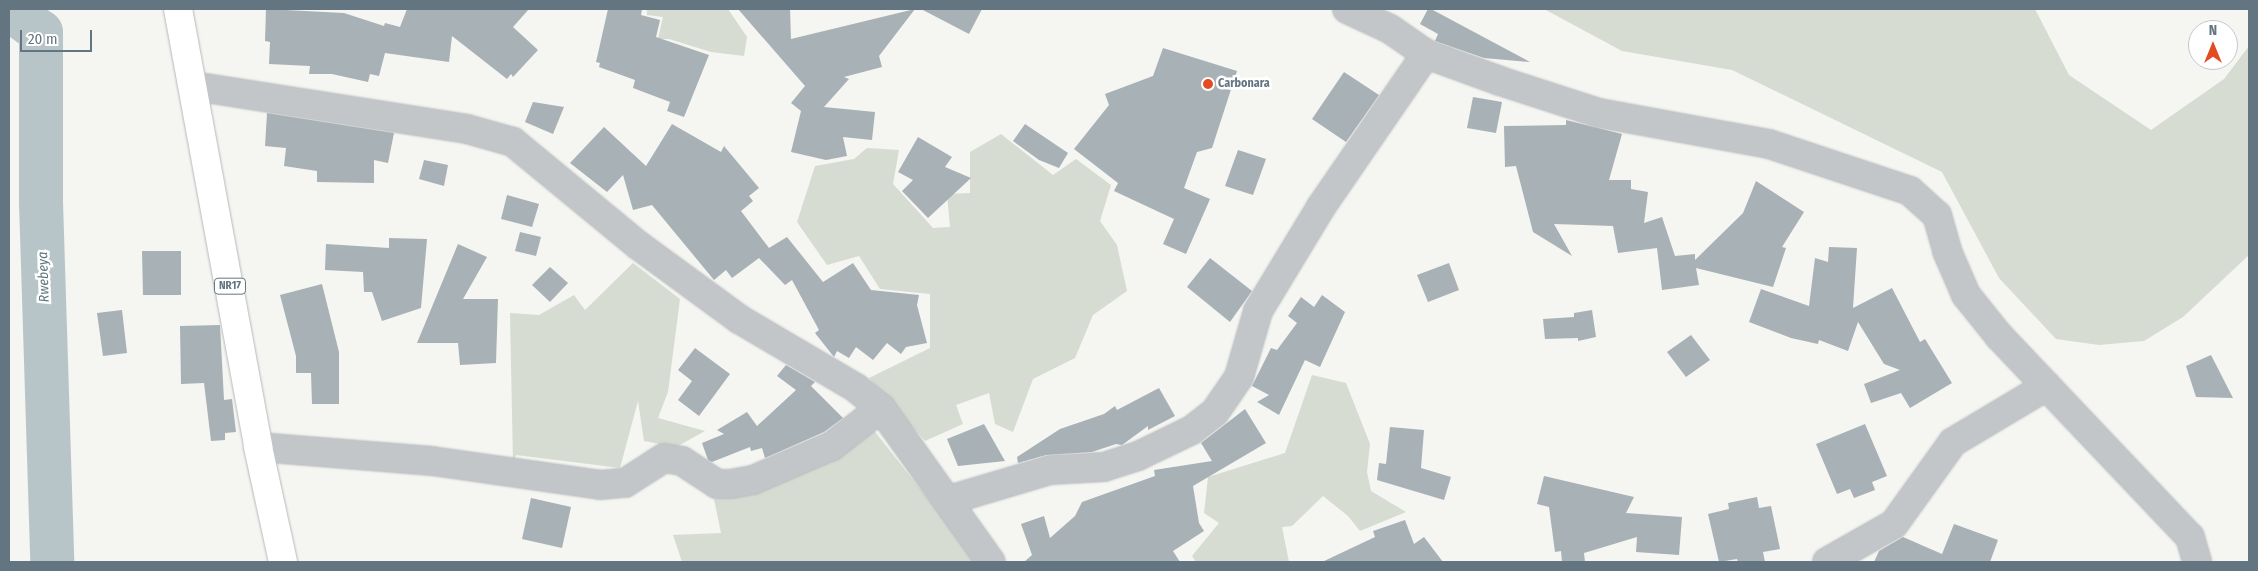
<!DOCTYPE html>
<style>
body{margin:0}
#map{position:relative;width:2258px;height:571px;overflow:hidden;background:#f5f5f1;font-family:"Fira Sans Condensed",sans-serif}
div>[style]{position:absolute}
.green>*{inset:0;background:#d6dcd2}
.river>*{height:44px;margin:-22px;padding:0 22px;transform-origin:22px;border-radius:22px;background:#b8c5c8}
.building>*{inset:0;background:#a8b1b6}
.roads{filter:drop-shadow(0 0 1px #b5b9bd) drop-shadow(0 0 1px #b5b9bd)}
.minor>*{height:28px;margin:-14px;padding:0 14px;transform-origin:14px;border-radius:14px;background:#c2c6c9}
.major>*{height:28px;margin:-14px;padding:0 14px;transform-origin:14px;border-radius:14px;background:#fff}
.dots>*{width:14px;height:14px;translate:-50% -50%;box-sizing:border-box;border:2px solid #fff;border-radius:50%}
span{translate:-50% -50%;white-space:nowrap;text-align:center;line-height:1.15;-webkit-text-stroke:5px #fff;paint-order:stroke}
.shield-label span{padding:1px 4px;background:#fff;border:1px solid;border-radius:4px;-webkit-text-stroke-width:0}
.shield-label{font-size:11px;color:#647582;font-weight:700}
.poi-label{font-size:12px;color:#647582;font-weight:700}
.left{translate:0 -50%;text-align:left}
.water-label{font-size:14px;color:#5f777f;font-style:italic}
.frame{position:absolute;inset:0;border:10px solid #647582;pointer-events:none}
.north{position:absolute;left:2188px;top:20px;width:50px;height:50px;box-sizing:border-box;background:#fff;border:1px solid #c1c8cd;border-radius:50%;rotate:0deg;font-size:14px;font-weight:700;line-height:20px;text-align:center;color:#647582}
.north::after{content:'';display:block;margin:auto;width:18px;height:22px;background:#e34c23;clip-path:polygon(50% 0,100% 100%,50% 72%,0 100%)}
.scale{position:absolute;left:20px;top:30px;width:72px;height:22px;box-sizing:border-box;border:2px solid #647582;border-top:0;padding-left:6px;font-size:15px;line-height:18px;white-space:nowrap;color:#647582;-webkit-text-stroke:4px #fff;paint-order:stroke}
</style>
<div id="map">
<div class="green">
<i style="clip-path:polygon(647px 9px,728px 9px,747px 37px,744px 56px,711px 52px,669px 39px,658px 39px,663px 17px,647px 15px)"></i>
<i style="clip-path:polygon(1544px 9px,2035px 9px,2069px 75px,2151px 130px,2224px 79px,2249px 46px,2249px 255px,2183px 317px,2144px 341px,2099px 345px,2056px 339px,1999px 278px,1942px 172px,1732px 70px,1622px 51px)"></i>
<i style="clip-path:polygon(1001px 134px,1053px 175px,1076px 159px,1111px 185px,1100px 221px,1117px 245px,1127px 291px,1093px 315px,1075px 358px,1033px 379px,1013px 432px,995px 424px,989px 393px,956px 405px,963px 424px,925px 441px,869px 378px,930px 348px,930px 294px,880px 289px,859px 256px,827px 265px,797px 222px,815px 166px,854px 159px,867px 148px,899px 150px,893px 184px,933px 228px,950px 227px,947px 194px,970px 193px,970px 152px)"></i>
<i style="clip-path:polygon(633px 263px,680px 299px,668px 392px,658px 418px,705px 431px,676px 447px,644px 441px,638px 401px,620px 468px,516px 455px,513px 463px,510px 313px,539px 315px,574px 295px,585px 310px)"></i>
<i style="clip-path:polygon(1312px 375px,1346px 383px,1370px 444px,1367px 472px,1371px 491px,1406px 512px,1360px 531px,1348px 516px,1323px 496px,1292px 526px,1282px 527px,1289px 562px,1196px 562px,1192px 556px,1219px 523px,1204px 513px,1208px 477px,1285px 453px)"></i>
<i style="clip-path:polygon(872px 428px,978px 562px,682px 562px,673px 535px,721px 533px,714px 499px,744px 493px)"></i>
</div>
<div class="river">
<i style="left:9px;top:9px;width:39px;rotate:36deg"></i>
<i style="left:41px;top:32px;width:170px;rotate:90deg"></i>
<i style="left:41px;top:202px;width:360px;rotate:88.2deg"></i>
</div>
<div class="building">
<i style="clip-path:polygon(266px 9px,344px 13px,384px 26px,385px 23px,400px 27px,407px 9px,529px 9px,513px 27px,538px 50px,513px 77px,511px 74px,507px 79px,452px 36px,449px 62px,385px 53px,379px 76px,370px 74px,368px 82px,332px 74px,309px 74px,310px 66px,269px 64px,270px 42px,265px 41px)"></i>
<i style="clip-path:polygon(608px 9px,642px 9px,641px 15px,660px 20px,656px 37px,709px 55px,684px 117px,667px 111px,670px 102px,633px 88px,635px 80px,599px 67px,600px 63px,596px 62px)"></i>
<i style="clip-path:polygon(738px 9px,790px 9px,791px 39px,915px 9px,879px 56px,882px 67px,844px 77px,849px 79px,824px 107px,875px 112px,872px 140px,843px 137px,847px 156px,826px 160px,791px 152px,801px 111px,791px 103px,805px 86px)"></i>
<i style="clip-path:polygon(921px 9px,982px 9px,969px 34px)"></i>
<i style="clip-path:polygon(1428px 9px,1431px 9px,1530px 62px,1484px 58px,1435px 41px,1438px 34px,1420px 24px)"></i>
<i style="clip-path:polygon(1163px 48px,1237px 71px,1212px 148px,1197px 152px,1184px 188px,1210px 199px,1186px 254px,1163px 244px,1174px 219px,1114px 191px,1118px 183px,1074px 149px,1109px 105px,1105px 94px,1153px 76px)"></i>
<i style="clip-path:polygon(1344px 72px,1379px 95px,1346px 142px,1312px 119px)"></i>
<i style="clip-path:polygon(1473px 97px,1502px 102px,1496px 133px,1467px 128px)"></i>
<i style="clip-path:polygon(533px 102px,564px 107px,553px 134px,525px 122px)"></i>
<i style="clip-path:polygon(267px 113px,394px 133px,388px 163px,374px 160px,374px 183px,317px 182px,317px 171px,284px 166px,286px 148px,265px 146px)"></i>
<i style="clip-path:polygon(1566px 120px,1622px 134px,1609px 180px,1631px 180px,1631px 189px,1648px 192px,1644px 223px,1662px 217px,1675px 256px,1695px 254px,1695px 260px,1743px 213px,1756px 181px,1804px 212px,1782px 247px,1786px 248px,1773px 287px,1696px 268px,1699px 285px,1662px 290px,1657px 248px,1618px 253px,1613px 226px,1554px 224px,1572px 256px,1533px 232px,1516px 166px,1505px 167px,1504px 126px,1566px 125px)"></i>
<i style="clip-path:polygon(672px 124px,721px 152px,724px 146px,759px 188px,749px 196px,753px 201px,741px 211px,769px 248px,787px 237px,823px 282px,853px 263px,871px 290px,919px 295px,917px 305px,927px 343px,906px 347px,901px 354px,887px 343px,873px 360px,856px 347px,849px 358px,837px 351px,834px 357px,815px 333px,819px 330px,792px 280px,785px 285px,759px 258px,732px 278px,726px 270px,714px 280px,652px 205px,633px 210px,623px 175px,607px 192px,570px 163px,604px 127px,646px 166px)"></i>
<i style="clip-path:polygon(1025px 124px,1068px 153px,1059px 168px,1039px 160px,1013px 141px)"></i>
<i style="clip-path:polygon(918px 137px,952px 157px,945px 167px,971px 178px,928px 218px,902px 191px,913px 180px,898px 172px)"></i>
<i style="clip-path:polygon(1238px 150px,1266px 159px,1253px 195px,1225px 186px)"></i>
<i style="clip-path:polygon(424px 160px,448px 165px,444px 186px,419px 179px)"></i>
<i style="clip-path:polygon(507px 195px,539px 204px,532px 227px,501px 219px)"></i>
<i style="clip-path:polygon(520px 232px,541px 237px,536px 256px,515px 251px)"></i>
<i style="clip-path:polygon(389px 238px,427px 239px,421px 308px,382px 321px,372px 292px,364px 292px,363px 272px,325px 270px,326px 244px,389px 248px)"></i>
<i style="clip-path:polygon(458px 244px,487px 257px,463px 299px,498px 299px,496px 363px,460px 365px,458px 343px,417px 343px)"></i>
<i style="clip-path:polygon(1829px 247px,1857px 248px,1853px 308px,1892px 288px,1920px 342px,1925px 339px,1952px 383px,1910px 408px,1901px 393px,1871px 403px,1864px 384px,1900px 370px,1884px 364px,1858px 322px,1848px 351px,1819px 340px,1818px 344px,1791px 338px,1749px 322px,1761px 289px,1809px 306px,1815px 258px,1828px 262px)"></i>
<i style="clip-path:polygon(142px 251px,181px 251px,181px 295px,143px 295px)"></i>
<i style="clip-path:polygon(1210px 258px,1252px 291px,1230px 322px,1187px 287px)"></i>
<i style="clip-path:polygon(1449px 263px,1459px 290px,1428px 302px,1417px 275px)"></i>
<i style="clip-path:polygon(550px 267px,568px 283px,550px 302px,532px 285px)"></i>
<i style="clip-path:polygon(322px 284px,339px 352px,339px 404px,312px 404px,311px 373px,296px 373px,296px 356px,280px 295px)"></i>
<i style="clip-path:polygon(1322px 295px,1345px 312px,1320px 367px,1305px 360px,1279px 415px,1257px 402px,1269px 395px,1252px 386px,1271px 348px,1277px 350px,1297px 323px,1288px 316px,1301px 297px,1314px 307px)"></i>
<i style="clip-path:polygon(122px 310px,127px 353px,103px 356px,97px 313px)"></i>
<i style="clip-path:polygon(1592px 310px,1596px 337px,1578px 341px,1578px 338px,1545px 339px,1543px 319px,1574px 317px,1574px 313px)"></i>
<i style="clip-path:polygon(220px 325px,224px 400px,232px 399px,236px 432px,225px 433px,225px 440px,211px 441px,204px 383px,181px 384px,180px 326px)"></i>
<i style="clip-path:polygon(1691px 335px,1710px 360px,1686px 377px,1667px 352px)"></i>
<i style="clip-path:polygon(695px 348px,730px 374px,699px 416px,678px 400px,692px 381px,678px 370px)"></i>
<i style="clip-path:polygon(2211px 355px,2233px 398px,2196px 397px,2186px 366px)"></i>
<i style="clip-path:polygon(786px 365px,815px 382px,811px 386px,843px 418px,824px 432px,765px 458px,762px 448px,751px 451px,750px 447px,712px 462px,708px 460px,702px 443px,724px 434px,717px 430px,747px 412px,757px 426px,796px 390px,777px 376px)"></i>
<i style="clip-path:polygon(1159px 388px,1175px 416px,1148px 430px,1148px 426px,1122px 445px,1116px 444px,1092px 452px,1046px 455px,1018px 463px,1017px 457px,1060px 429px,1104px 414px,1115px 406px,1117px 410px)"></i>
<i style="clip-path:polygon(1245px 409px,1266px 443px,1193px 486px,1199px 523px,1204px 531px,1173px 551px,1180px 562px,1024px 562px,1032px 555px,1021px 524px,1044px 516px,1050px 538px,1075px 516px,1082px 502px,1155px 476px,1154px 470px,1212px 461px,1201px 443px)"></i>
<i style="clip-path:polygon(984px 424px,1005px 461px,958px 466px,947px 439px)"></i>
<i style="clip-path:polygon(1865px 424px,1887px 476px,1872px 482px,1875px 490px,1854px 498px,1850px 489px,1837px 494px,1816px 444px)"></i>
<i style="clip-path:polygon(1390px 427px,1424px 430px,1421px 468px,1451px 477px,1444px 500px,1377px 480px,1379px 463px,1386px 464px)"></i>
<i style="clip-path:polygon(1544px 476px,1634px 497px,1626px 513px,1682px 517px,1679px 555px,1636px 552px,1637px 537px,1584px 553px,1585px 562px,1562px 562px,1561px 551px,1555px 552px,1549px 507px,1537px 504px)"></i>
<i style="clip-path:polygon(1757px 497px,1759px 508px,1771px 506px,1780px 549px,1763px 552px,1765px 562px,1738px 562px,1737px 559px,1719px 562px,1708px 514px,1729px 509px,1728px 503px)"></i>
<i style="clip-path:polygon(531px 498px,571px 507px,562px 548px,522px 539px)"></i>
<i style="clip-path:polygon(1405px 520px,1414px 544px,1424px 537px,1443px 562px,1322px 562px,1375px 537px,1373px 531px)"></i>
<i style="clip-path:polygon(1954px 524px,1998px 540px,1990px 562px,1874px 562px,1879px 551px,1903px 537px,1942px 554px)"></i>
</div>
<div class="roads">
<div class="minor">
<i style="left:1347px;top:9px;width:47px;rotate:24.9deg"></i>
<i style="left:1390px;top:29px;width:44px;rotate:34.8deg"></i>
<i style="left:1426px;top:54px;width:79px;rotate:20deg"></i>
<i style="left:1500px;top:81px;width:104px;rotate:17.9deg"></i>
<i style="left:1599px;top:113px;width:173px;rotate:10.3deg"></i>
<i style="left:1769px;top:144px;width:149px;rotate:18.4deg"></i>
<i style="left:1910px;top:191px;width:36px;rotate:42deg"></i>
<i style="left:1937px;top:215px;width:37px;rotate:74deg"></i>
<i style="left:1947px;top:251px;width:48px;rotate:66.6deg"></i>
<i style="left:1966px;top:295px;width:53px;rotate:51.2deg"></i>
<i style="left:1999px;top:336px;width:277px;rotate:46.5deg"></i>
<i style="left:2190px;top:537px;width:26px;rotate:74deg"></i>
<i style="left:193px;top:86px;width:277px;rotate:8.9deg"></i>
<i style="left:467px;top:129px;width:48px;rotate:15.8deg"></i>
<i style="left:513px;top:142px;width:162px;rotate:39.5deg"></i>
<i style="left:638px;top:245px;width:125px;rotate:36.2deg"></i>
<i style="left:739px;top:319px;width:136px;rotate:30.5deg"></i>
<i style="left:856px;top:388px;width:32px;rotate:39deg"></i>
<i style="left:881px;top:408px;width:189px;rotate:54.5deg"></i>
<i style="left:258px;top:447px;width:175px;rotate:4.6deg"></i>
<i style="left:432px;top:461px;width:170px;rotate:8.1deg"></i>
<i style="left:600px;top:485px;width:25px;rotate:-5deg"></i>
<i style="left:625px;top:483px;width:46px;rotate:-32.7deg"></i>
<i style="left:664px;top:458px;width:18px;rotate:9deg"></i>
<i style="left:682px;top:461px;width:42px;rotate:33.3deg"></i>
<i style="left:717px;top:484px;width:13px"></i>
<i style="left:730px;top:484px;width:23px;rotate:-10deg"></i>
<i style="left:753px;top:480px;width:86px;rotate:-23.3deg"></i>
<i style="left:832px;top:446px;width:62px;rotate:-37.8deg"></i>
<i style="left:949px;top:500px;width:105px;rotate:-16.5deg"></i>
<i style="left:1050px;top:470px;width:54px;rotate:-3.2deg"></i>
<i style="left:1104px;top:467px;width:36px;rotate:-18deg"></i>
<i style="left:1138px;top:456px;width:60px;rotate:-25.7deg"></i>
<i style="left:1192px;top:430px;width:29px;rotate:-38deg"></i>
<i style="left:1215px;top:412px;width:42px;rotate:-55.6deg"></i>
<i style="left:1239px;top:377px;width:69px;rotate:-73.9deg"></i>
<i style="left:1258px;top:311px;width:122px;rotate:-58.8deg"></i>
<i style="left:1321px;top:207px;width:186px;rotate:-55.5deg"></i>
<i style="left:1827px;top:562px;width:77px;rotate:-29.6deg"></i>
<i style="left:1894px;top:524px;width:101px;rotate:-54.3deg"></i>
<i style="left:1953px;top:442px;width:109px;rotate:-30.8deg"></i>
</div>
<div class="major">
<i style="left:178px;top:9px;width:445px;rotate:79.6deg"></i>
<i style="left:258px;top:447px;width:118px;rotate:77.7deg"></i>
</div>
</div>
<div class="dots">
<i style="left:1208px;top:84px;background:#e34c23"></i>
</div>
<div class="shield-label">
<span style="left:230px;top:286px">NR17</span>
</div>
<div class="poi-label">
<span class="left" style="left:1218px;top:84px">Carbonara</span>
</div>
<div class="water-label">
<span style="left:44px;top:277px;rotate:-92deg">Rwebeya</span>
</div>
<div class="frame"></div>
<div class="north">N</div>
<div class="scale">20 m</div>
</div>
